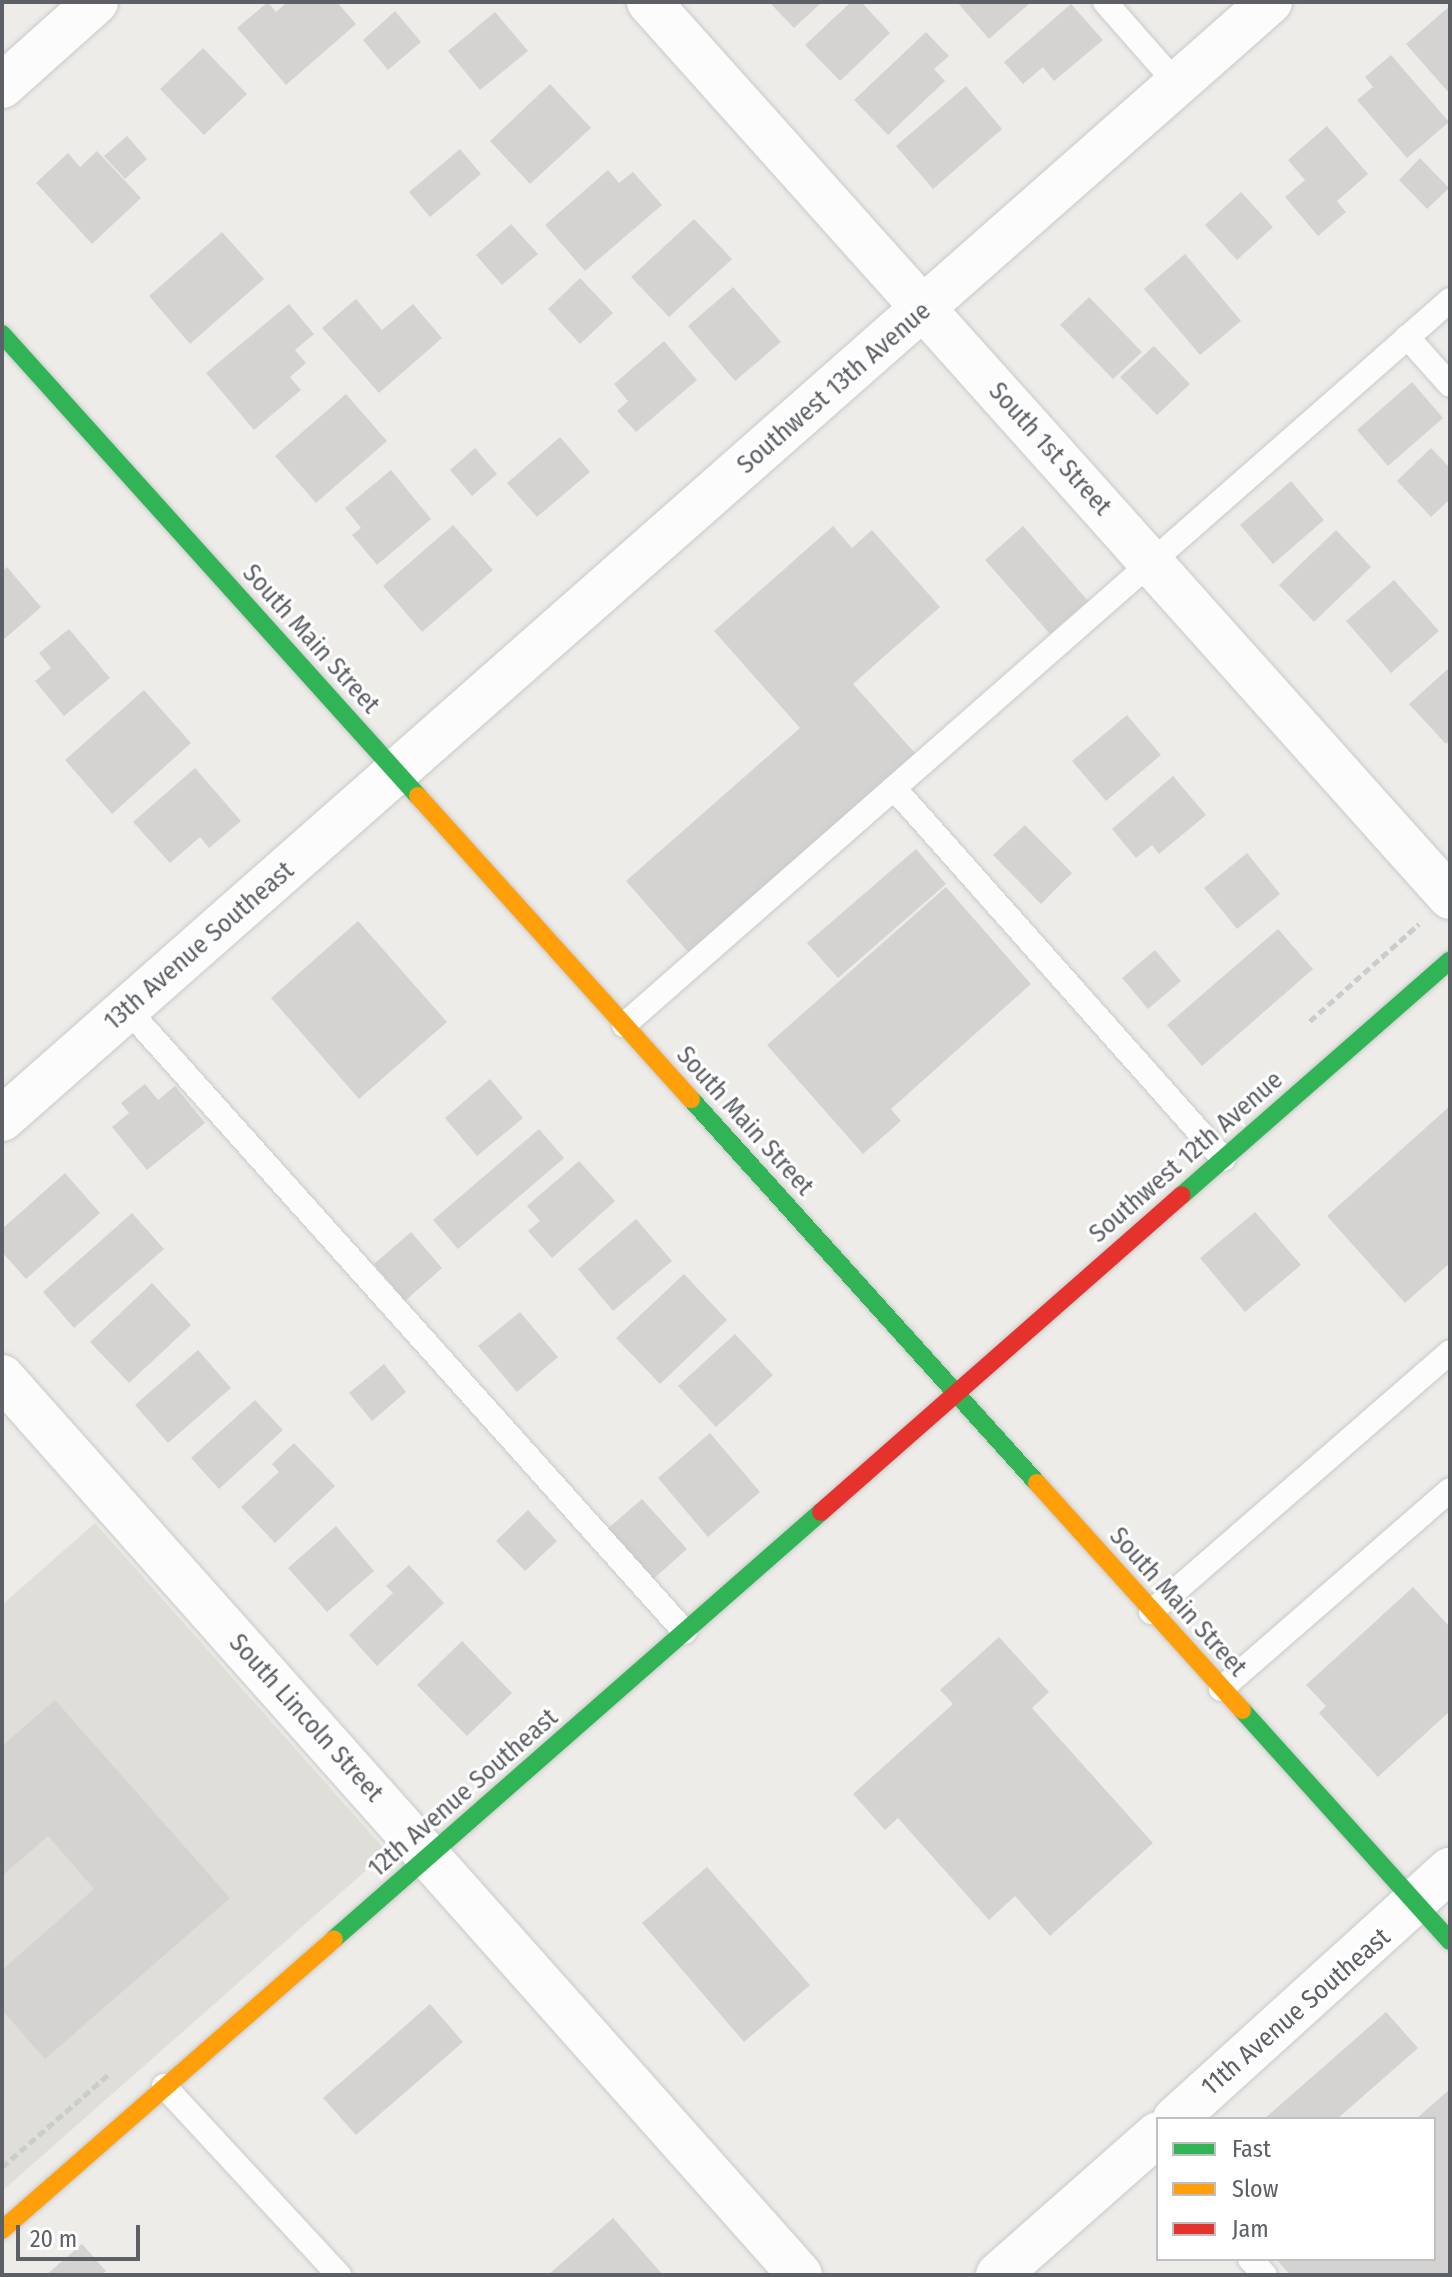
<!DOCTYPE html>
<style>
body{margin:0}
#map{position:relative;width:1452px;height:2277px;overflow:hidden;background:#edece8;font-family:"Fira Sans Condensed",sans-serif}
div>[style]{position:absolute}
.education>*{inset:0;background:#e0ded8}
.building>*{inset:0;background:#d4d3d1}
.path>*{height:5px;margin-top:-2.5px;transform-origin:0;background:repeating-linear-gradient(90deg,#c9cecb 0 8px,transparent 0 12px)}
.roads{filter:drop-shadow(0 0 2px #c9caca) drop-shadow(0 0 2px #c9caca)}
.lane>*{height:24px;margin:-12px;padding:0 12px;transform-origin:12px;border-radius:12px;background:#fcfcfc}
.street>*{height:44px;margin:-22px;padding:0 22px;transform-origin:22px;border-radius:22px;background:#fcfcfc}
.fast>*{height:18px;margin:-9px;padding:0 9px;transform-origin:9px;border-radius:9px;background:#30b455}
.slow>*{height:18px;margin:-9px;padding:0 9px;transform-origin:9px;border-radius:9px;background:#ff9f0a}
.jam>*{height:18px;margin:-9px;padding:0 9px;transform-origin:9px;border-radius:9px;background:#e5322d}
span{translate:-50% -50%;white-space:nowrap;text-align:center;line-height:1.15;-webkit-text-stroke:6px #fff;paint-order:stroke}
.street-label{font-size:26px;color:#5d6166}
.frame{position:absolute;inset:0;border:4px solid #5d6166;pointer-events:none}
.legend{position:absolute;left:1156px;top:2117px;width:280px;height:144px;box-sizing:border-box;background:#fff;border:2px solid #bec0c2;margin:0;padding:10px 14px;list-style:none;font-size:24px;color:#5d6166}
.legend li{display:flex;align-items:center;gap:16px;height:40px}
.legend b{width:40px;border:2px solid #bec0c2}
.scale{position:absolute;left:16px;top:2225px;width:124px;height:36px;box-sizing:border-box;border:4px solid #5d6166;border-top:0;padding-left:10px;font-size:24px;line-height:28px;white-space:nowrap;color:#5d6166;-webkit-text-stroke:6px #fff;paint-order:stroke}
</style>
<div id="map">
<div class="education">
<i style="clip-path:polygon(95px 1523px,387px 1852px,2px 2191px,2px 1605px)"></i>
</div>
<div class="building">
<i style="clip-path:polygon(268px 2px,276px 12px,287px 2px,337px 2px,356px 24px,286px 85px,237px 28px)"></i>
<i style="clip-path:polygon(769px 2px,822px 2px,794px 28px)"></i>
<i style="clip-path:polygon(851px 2px,861px 2px,890px 33px,840px 81px,805px 45px)"></i>
<i style="clip-path:polygon(957px 2px,1031px 2px,989px 39px)"></i>
<i style="clip-path:polygon(1071px 4px,1103px 40px,1054px 81px,1043px 67px,1023px 84px,1004px 62px)"></i>
<i style="clip-path:polygon(1450px 6px,1450px 94px,1406px 44px)"></i>
<i style="clip-path:polygon(395px 11px,421px 42px,388px 70px,363px 40px)"></i>
<i style="clip-path:polygon(495px 12px,528px 51px,480px 90px,448px 51px)"></i>
<i style="clip-path:polygon(926px 32px,949px 56px,934px 69px,945px 81px,888px 135px,854px 100px)"></i>
<i style="clip-path:polygon(203px 48px,247px 94px,204px 135px,160px 89px)"></i>
<i style="clip-path:polygon(1391px 55px,1449px 122px,1407px 158px,1357px 100px,1373px 87px,1365px 77px)"></i>
<i style="clip-path:polygon(550px 84px,591px 128px,530px 184px,490px 141px)"></i>
<i style="clip-path:polygon(966px 86px,1002px 129px,933px 189px,896px 146px)"></i>
<i style="clip-path:polygon(1327px 126px,1368px 174px,1337px 201px,1346px 212px,1318px 236px,1285px 197px,1305px 180px,1288px 160px)"></i>
<i style="clip-path:polygon(127px 136px,147px 159px,125px 179px,104px 156px)"></i>
<i style="clip-path:polygon(460px 149px,481px 174px,430px 217px,409px 192px)"></i>
<i style="clip-path:polygon(97px 151px,141px 198px,92px 244px,36px 183px,68px 153px,80px 167px)"></i>
<i style="clip-path:polygon(1420px 158px,1449px 188px,1427px 209px,1399px 180px)"></i>
<i style="clip-path:polygon(608px 170px,619px 183px,633px 172px,662px 205px,585px 271px,545px 225px)"></i>
<i style="clip-path:polygon(1241px 192px,1273px 227px,1237px 260px,1205px 225px)"></i>
<i style="clip-path:polygon(694px 219px,732px 259px,669px 317px,631px 277px)"></i>
<i style="clip-path:polygon(511px 224px,538px 254px,502px 285px,476px 255px)"></i>
<i style="clip-path:polygon(222px 232px,264px 279px,190px 344px,149px 296px)"></i>
<i style="clip-path:polygon(1185px 254px,1241px 321px,1200px 355px,1144px 289px)"></i>
<i style="clip-path:polygon(580px 278px,613px 313px,580px 344px,548px 309px)"></i>
<i style="clip-path:polygon(733px 287px,781px 342px,735px 381px,688px 326px)"></i>
<i style="clip-path:polygon(1089px 297px,1142px 352px,1113px 379px,1060px 325px)"></i>
<i style="clip-path:polygon(356px 299px,382px 330px,413px 304px,442px 338px,379px 393px,322px 328px)"></i>
<i style="clip-path:polygon(289px 304px,314px 334px,295px 350px,306px 363px,290px 377px,301px 390px,254px 430px,206px 373px)"></i>
<i style="clip-path:polygon(664px 341px,697px 380px,636px 432px,617px 411px,628px 401px,614px 384px)"></i>
<i style="clip-path:polygon(1154px 346px,1190px 384px,1157px 415px,1120px 377px)"></i>
<i style="clip-path:polygon(1412px 382px,1443px 418px,1388px 466px,1357px 430px)"></i>
<i style="clip-path:polygon(346px 394px,387px 441px,316px 503px,275px 456px)"></i>
<i style="clip-path:polygon(560px 437px,590px 472px,537px 517px,507px 483px)"></i>
<i style="clip-path:polygon(475px 448px,497px 474px,472px 496px,450px 470px)"></i>
<i style="clip-path:polygon(1431px 448px,1450px 468px,1450px 499px,1431px 517px,1397px 481px)"></i>
<i style="clip-path:polygon(391px 470px,431px 519px,377px 565px,352px 535px,361px 528px,345px 508px)"></i>
<i style="clip-path:polygon(1291px 481px,1324px 520px,1273px 564px,1240px 525px)"></i>
<i style="clip-path:polygon(453px 525px,493px 570px,422px 632px,383px 586px)"></i>
<i style="clip-path:polygon(833px 526px,852px 548px,872px 530px,940px 607px,853px 684px,915px 753px,689px 953px,626px 881px,800px 728px,714px 631px)"></i>
<i style="clip-path:polygon(1023px 526px,1088px 601px,1050px 634px,985px 560px)"></i>
<i style="clip-path:polygon(1336px 530px,1371px 567px,1314px 622px,1279px 585px)"></i>
<i style="clip-path:polygon(7px 567px,41px 607px,2px 641px,2px 572px)"></i>
<i style="clip-path:polygon(1394px 580px,1439px 631px,1391px 673px,1346px 621px)"></i>
<i style="clip-path:polygon(69px 629px,110px 678px,64px 716px,35px 681px,51px 668px,39px 653px)"></i>
<i style="clip-path:polygon(1450px 667px,1450px 740px,1446px 744px,1409px 704px)"></i>
<i style="clip-path:polygon(144px 690px,191px 743px,112px 814px,65px 760px)"></i>
<i style="clip-path:polygon(1127px 715px,1161px 755px,1106px 801px,1072px 761px)"></i>
<i style="clip-path:polygon(195px 768px,241px 821px,209px 848px,200px 837px,170px 863px,133px 822px)"></i>
<i style="clip-path:polygon(1173px 776px,1206px 815px,1159px 854px,1152px 845px,1136px 858px,1112px 829px)"></i>
<i style="clip-path:polygon(1025px 825px,1072px 873px,1041px 904px,993px 855px)"></i>
<i style="clip-path:polygon(916px 849px,946px 884px,838px 978px,807px 943px)"></i>
<i style="clip-path:polygon(1247px 853px,1280px 894px,1237px 929px,1204px 888px)"></i>
<i style="clip-path:polygon(946px 887px,1031px 984px,891px 1109px,901px 1121px,863px 1154px,767px 1045px)"></i>
<i style="clip-path:polygon(358px 921px,447px 1022px,359px 1099px,271px 998px)"></i>
<i style="clip-path:polygon(1278px 929px,1313px 969px,1202px 1066px,1167px 1025px)"></i>
<i style="clip-path:polygon(1155px 950px,1181px 981px,1148px 1009px,1122px 978px)"></i>
<i style="clip-path:polygon(490px 1079px,523px 1118px,477px 1156px,445px 1118px)"></i>
<i style="clip-path:polygon(145px 1084px,158px 1100px,175px 1086px,205px 1123px,147px 1170px,112px 1127px,129px 1113px,121px 1103px)"></i>
<i style="clip-path:polygon(1450px 1106px,1450px 1263px,1405px 1303px,1327px 1216px)"></i>
<i style="clip-path:polygon(539px 1129px,564px 1158px,458px 1249px,433px 1220px)"></i>
<i style="clip-path:polygon(579px 1161px,615px 1201px,552px 1258px,528px 1231px,540px 1221px,527px 1206px)"></i>
<i style="clip-path:polygon(65px 1173px,100px 1213px,26px 1279px,2px 1252px,2px 1229px)"></i>
<i style="clip-path:polygon(1255px 1212px,1301px 1265px,1245px 1312px,1200px 1258px)"></i>
<i style="clip-path:polygon(132px 1213px,164px 1249px,74px 1328px,43px 1292px)"></i>
<i style="clip-path:polygon(636px 1219px,672px 1261px,613px 1311px,578px 1269px)"></i>
<i style="clip-path:polygon(411px 1232px,442px 1268px,405px 1301px,374px 1264px)"></i>
<i style="clip-path:polygon(684px 1274px,727px 1320px,660px 1384px,616px 1338px)"></i>
<i style="clip-path:polygon(152px 1283px,191px 1325px,129px 1383px,90px 1342px)"></i>
<i style="clip-path:polygon(520px 1312px,558px 1357px,517px 1392px,478px 1346px)"></i>
<i style="clip-path:polygon(735px 1334px,773px 1375px,716px 1427px,678px 1386px)"></i>
<i style="clip-path:polygon(198px 1350px,231px 1388px,168px 1443px,135px 1405px)"></i>
<i style="clip-path:polygon(384px 1364px,406px 1392px,372px 1421px,349px 1393px)"></i>
<i style="clip-path:polygon(255px 1400px,283px 1430px,219px 1489px,191px 1458px)"></i>
<i style="clip-path:polygon(710px 1433px,760px 1492px,708px 1537px,658px 1478px)"></i>
<i style="clip-path:polygon(294px 1443px,335px 1486px,275px 1543px,241px 1507px,279px 1472px,272px 1464px)"></i>
<i style="clip-path:polygon(642px 1499px,687px 1549px,651px 1581px,606px 1530px)"></i>
<i style="clip-path:polygon(528px 1510px,557px 1541px,525px 1571px,496px 1541px)"></i>
<i style="clip-path:polygon(336px 1526px,374px 1571px,327px 1612px,288px 1568px)"></i>
<i style="clip-path:polygon(409px 1565px,444px 1603px,377px 1666px,349px 1635px,393px 1593px,386px 1586px)"></i>
<i style="clip-path:polygon(1413px 1587px,1450px 1627px,1450px 1711px,1378px 1777px,1319px 1713px,1326px 1706px,1306px 1685px)"></i>
<i style="clip-path:polygon(999px 1637px,1049px 1692px,1032px 1708px,1153px 1843px,1050px 1936px,1015px 1896px,989px 1920px,898px 1818px,885px 1830px,853px 1794px,953px 1704px,940px 1690px)"></i>
<i style="clip-path:polygon(462px 1641px,512px 1693px,467px 1736px,417px 1685px)"></i>
<i style="clip-path:polygon(55px 1700px,230px 1898px,45px 2059px,2px 2010px,2px 1970px,94px 1889px,48px 1836px,2px 1876px,2px 1746px)"></i>
<i style="clip-path:polygon(707px 1867px,810px 1985px,744px 2042px,642px 1923px)"></i>
<i style="clip-path:polygon(430px 2004px,463px 2042px,356px 2135px,323px 2098px)"></i>
<i style="clip-path:polygon(1386px 2012px,1418px 2048px,1337px 2119px,1264px 2119px)"></i>
<i style="clip-path:polygon(1450px 2089px,1450px 2275px,1290px 2275px,1276px 2259px,1434px 2259px,1434px 2119px,1416px 2119px)"></i>
<i style="clip-path:polygon(613px 2218px,663px 2275px,548px 2275px)"></i>
<i style="clip-path:polygon(82px 2244px,106px 2271px,101px 2275px,46px 2275px)"></i>
</div>
<div class="path">
<i style="left:1310px;top:1021px;width:146px;rotate:-41.7deg"></i>
<i style="left:2px;top:2167px;width:142px;rotate:-41deg"></i>
</div>
<div class="roads">
<div class="lane">
<i style="left:1105px;top:2px;width:109px;rotate:48.7deg"></i>
<i style="left:1407px;top:337px;width:64px;rotate:48.1deg"></i>
<i style="left:894px;top:788px;width:496px;rotate:48.4deg"></i>
<i style="left:127px;top:1009px;width:836px;rotate:48.15deg"></i>
<i style="left:624px;top:1025px;width:1099px;rotate:-41.27deg"></i>
<i style="left:1151px;top:1612px;width:396px;rotate:-41deg"></i>
<i style="left:1221px;top:1689px;width:303px;rotate:-41deg"></i>
<i style="left:164px;top:2086px;width:258px;rotate:47.2deg"></i>
<i style="left:1250px;top:2259px;width:22px;rotate:47deg"></i>
</div>
<div class="street">
<i style="left:649px;top:2px;width:1201px;rotate:48.17deg"></i>
<i style="left:2px;top:86px;width:126px;rotate:-41.8deg"></i>
<i style="left:2px;top:1119px;width:1690px;rotate:-41.38deg"></i>
<i style="left:2px;top:1377px;width:1201px;rotate:48.37deg"></i>
<i style="left:1175px;top:2119px;width:371px;rotate:-42.2deg"></i>
<i style="left:998px;top:2275px;width:213px;rotate:-41.4deg"></i>
</div>
<div class="fast">
<i style="left:2px;top:334px;width:622px;rotate:48deg"></i>
<i style="left:691px;top:1099px;width:517px;rotate:47.98deg"></i>
<i style="left:1182px;top:1195px;width:356px;rotate:-41.2deg"></i>
<i style="left:1242px;top:1710px;width:311px;rotate:48deg"></i>
<i style="left:334px;top:1939px;width:648px;rotate:-41.24deg"></i>
</div>
<div class="slow">
<i style="left:418px;top:796px;width:408px;rotate:48deg"></i>
<i style="left:1037px;top:1483px;width:306px;rotate:47.9deg"></i>
<i style="left:2px;top:2230px;width:441px;rotate:-41.2deg"></i>
</div>
<div class="jam">
<i style="left:821px;top:1512px;width:480px;rotate:-41.3deg"></i>
</div>
</div>
<div class="street-label">
<span style="left:834px;top:388px;rotate:-41deg">Southwest 13th Avenue</span>
<span style="left:1050px;top:449px;rotate:48deg">South 1st Street</span>
<span style="left:311px;top:639px;rotate:48deg">South Main Street</span>
<span style="left:199px;top:946px;rotate:-41deg">13th Avenue Southeast</span>
<span style="left:745px;top:1121px;rotate:48deg">South Main Street</span>
<span style="left:1186px;top:1157px;rotate:-41deg">Southwest 12th Avenue</span>
<span style="left:1178px;top:1602px;rotate:48deg">South Main Street</span>
<span style="left:306px;top:1718px;rotate:48deg">South Lincoln Street</span>
<span style="left:463px;top:1793px;rotate:-41deg">12th Avenue Southeast</span>
<span style="left:1296px;top:2012px;rotate:-41deg">11th Avenue Southeast</span>
</div>
<div class="frame"></div>
<ul class="legend">
<li><b style="height:10px;background:#30b455"></b>Fast</li>
<li><b style="height:10px;background:#ff9f0a"></b>Slow</li>
<li><b style="height:10px;background:#e5322d"></b>Jam</li>
</ul>
<div class="scale">20 m</div>
</div>
